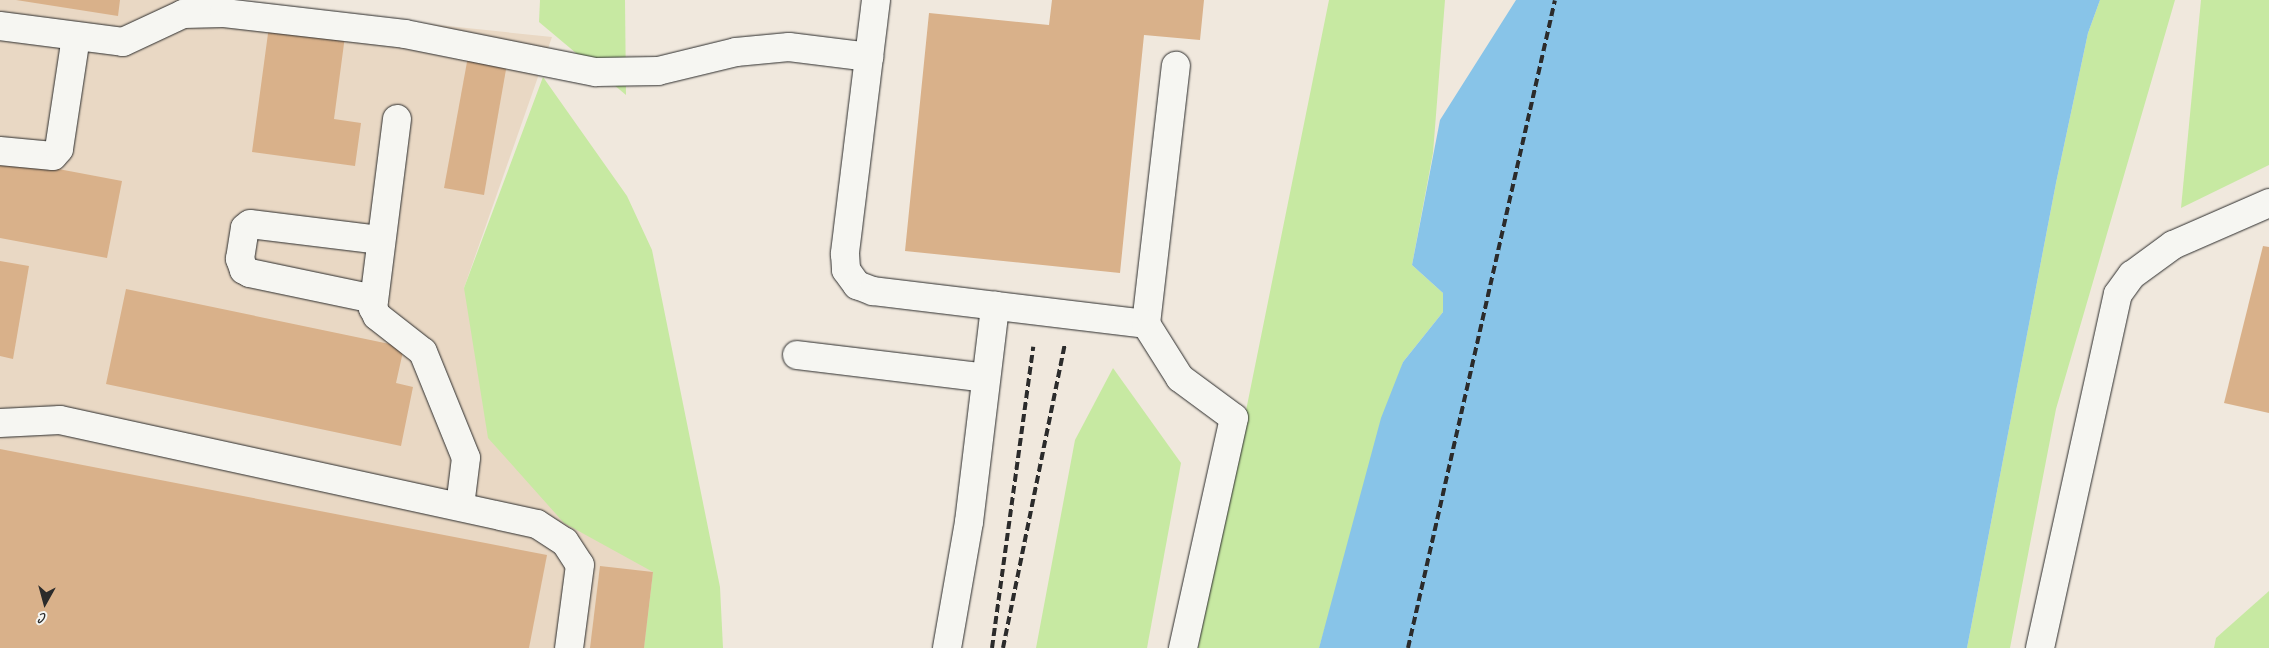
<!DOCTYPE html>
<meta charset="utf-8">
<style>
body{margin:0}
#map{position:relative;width:2269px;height:648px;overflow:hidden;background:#f0e8dd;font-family:Caveat,sans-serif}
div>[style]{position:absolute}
.built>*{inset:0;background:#e9d8c4}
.green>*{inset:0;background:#c7e9a2}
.water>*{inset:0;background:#88c4e8}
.building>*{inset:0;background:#d9b18a}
.roads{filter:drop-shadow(0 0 1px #2b2b2b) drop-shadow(0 0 1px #2b2b2b)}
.minor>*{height:28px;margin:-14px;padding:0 14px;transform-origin:14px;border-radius:14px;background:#f6f6f2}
.rail>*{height:4px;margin-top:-2px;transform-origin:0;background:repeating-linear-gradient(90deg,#2b2b2b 0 8px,transparent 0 12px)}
span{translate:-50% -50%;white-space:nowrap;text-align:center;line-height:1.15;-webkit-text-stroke:5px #f6f6f2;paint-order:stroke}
.north{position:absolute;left:20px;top:578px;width:50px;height:50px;-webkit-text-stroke:4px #f6f6f2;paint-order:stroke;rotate:187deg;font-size:14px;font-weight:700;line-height:20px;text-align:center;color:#2b2b2b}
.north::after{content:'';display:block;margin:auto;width:18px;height:22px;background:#2b2b2b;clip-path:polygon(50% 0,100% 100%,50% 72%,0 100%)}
</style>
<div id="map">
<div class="built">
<i style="clip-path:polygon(0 0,199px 0,552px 37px,464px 288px,658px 567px,648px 648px,0 648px)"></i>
</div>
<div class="green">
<i style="clip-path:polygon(540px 0,625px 0,626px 95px,539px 22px)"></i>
<i style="clip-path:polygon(1329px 0,1445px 0,1433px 153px,1412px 265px,1443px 293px,1443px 312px,1403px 362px,1319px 648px,1198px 648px)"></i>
<i style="clip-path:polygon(2100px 0,2175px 0,2056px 409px,2010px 648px,1967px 648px,2056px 183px,2088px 33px)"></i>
<i style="clip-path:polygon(2201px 0,2269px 0,2269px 165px,2181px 208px)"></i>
<i style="clip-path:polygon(543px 77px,627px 196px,652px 250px,720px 587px,723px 648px,644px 648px,653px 572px,564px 523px,488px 438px,464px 288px)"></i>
<i style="clip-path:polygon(1113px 368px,1181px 463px,1147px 648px,1036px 648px,1075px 440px)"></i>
<i style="clip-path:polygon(2269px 591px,2269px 648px,2214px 648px,2216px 638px)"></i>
</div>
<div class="water">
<i style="clip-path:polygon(1516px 0,2100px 0,2088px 33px,2056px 183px,1967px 648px,1319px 648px,1381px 418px,1403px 362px,1443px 312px,1443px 293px,1412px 265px,1440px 120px)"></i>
</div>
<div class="building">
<i style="clip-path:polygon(16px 0,120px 0,118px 16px)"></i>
<i style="clip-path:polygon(1052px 0,1204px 0,1200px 40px,1144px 35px,1120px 273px,905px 251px,929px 13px,1049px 25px)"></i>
<i style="clip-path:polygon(269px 26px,345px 36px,334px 119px,361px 123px,355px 166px,252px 152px)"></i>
<i style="clip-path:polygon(469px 51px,508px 58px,484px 195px,444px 188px)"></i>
<i style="clip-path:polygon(0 158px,122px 181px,107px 258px,0 238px)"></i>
<i style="clip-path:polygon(2263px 246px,2269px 247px,2269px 413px,2224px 403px)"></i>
<i style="clip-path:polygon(0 261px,29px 266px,13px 359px,0 356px)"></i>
<i style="clip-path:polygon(126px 289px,404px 347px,396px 383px,413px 387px,401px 446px,106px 384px)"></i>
<i style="clip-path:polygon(0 449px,547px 555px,529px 648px,0 648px)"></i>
<i style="clip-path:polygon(600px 566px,653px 572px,644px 648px,590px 648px)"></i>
</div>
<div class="roads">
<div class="minor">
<i style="left:876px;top:0;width:256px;rotate:97deg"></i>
<i style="left:845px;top:254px;width:16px;rotate:86deg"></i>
<i style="left:846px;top:270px;width:19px;rotate:54deg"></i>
<i style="left:857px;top:285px;width:17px;rotate:21deg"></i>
<i style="left:873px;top:291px;width:275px;rotate:6.9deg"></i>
<i style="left:1146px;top:324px;width:260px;rotate:-83.4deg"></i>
<i style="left:0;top:26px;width:124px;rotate:7.4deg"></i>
<i style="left:123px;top:42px;width:66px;rotate:-25deg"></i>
<i style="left:183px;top:14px;width:41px;rotate:-1.4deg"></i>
<i style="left:224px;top:13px;width:182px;rotate:6.6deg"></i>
<i style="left:405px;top:34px;width:195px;rotate:11.3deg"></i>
<i style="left:596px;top:72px;width:62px;rotate:-0.9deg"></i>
<i style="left:658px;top:71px;width:80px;rotate:-13.7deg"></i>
<i style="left:736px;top:52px;width:53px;rotate:-5.4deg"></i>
<i style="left:789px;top:47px;width:81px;rotate:7.1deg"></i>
<i style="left:397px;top:119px;width:191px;rotate:97.2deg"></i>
<i style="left:373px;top:308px;width:9px;rotate:63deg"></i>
<i style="left:377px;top:316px;width:58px;rotate:38deg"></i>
<i style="left:423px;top:352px;width:114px;rotate:67.9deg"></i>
<i style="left:466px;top:458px;width:48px;rotate:97.1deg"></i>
<i style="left:0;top:151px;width:53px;rotate:5.4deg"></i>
<i style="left:53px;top:156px;width:9px;rotate:-49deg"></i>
<i style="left:59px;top:149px;width:114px;rotate:-81.4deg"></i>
<i style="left:374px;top:299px;width:127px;rotate:-168.2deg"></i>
<i style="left:250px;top:273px;width:7px;rotate:-153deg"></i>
<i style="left:244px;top:270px;width:12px;rotate:-110deg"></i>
<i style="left:240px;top:259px;width:31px;rotate:-81deg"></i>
<i style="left:245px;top:228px;width:6px;rotate:-39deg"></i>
<i style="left:250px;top:224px;width:132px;rotate:7deg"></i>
<i style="left:1146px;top:324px;width:64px;rotate:57.8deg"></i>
<i style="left:1180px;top:378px;width:67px;rotate:36.5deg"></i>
<i style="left:1234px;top:418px;width:236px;rotate:102.5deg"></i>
<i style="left:797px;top:355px;width:190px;rotate:6.9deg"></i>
<i style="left:0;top:423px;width:60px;rotate:-2.9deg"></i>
<i style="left:60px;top:420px;width:488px;rotate:12.3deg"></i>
<i style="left:537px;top:524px;width:33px;rotate:33deg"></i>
<i style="left:565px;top:542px;width:27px;rotate:57deg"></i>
<i style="left:580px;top:565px;width:84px;rotate:97.5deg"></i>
<i style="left:947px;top:648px;width:128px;rotate:-80.1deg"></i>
<i style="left:969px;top:522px;width:218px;rotate:-83.1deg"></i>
<i style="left:2040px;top:648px;width:362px;rotate:-77.6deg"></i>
<i style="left:2118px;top:294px;width:24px;rotate:-54deg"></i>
<i style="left:2132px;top:275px;width:51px;rotate:-36.2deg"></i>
<i style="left:2173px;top:245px;width:105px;rotate:-23.6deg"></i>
</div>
</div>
<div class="rail">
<i style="left:992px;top:648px;width:304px;rotate:-82.2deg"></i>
<i style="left:1003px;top:648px;width:311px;rotate:-78.5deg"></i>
<i style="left:1408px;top:648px;width:664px;rotate:-77.22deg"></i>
</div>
<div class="north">С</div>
</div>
